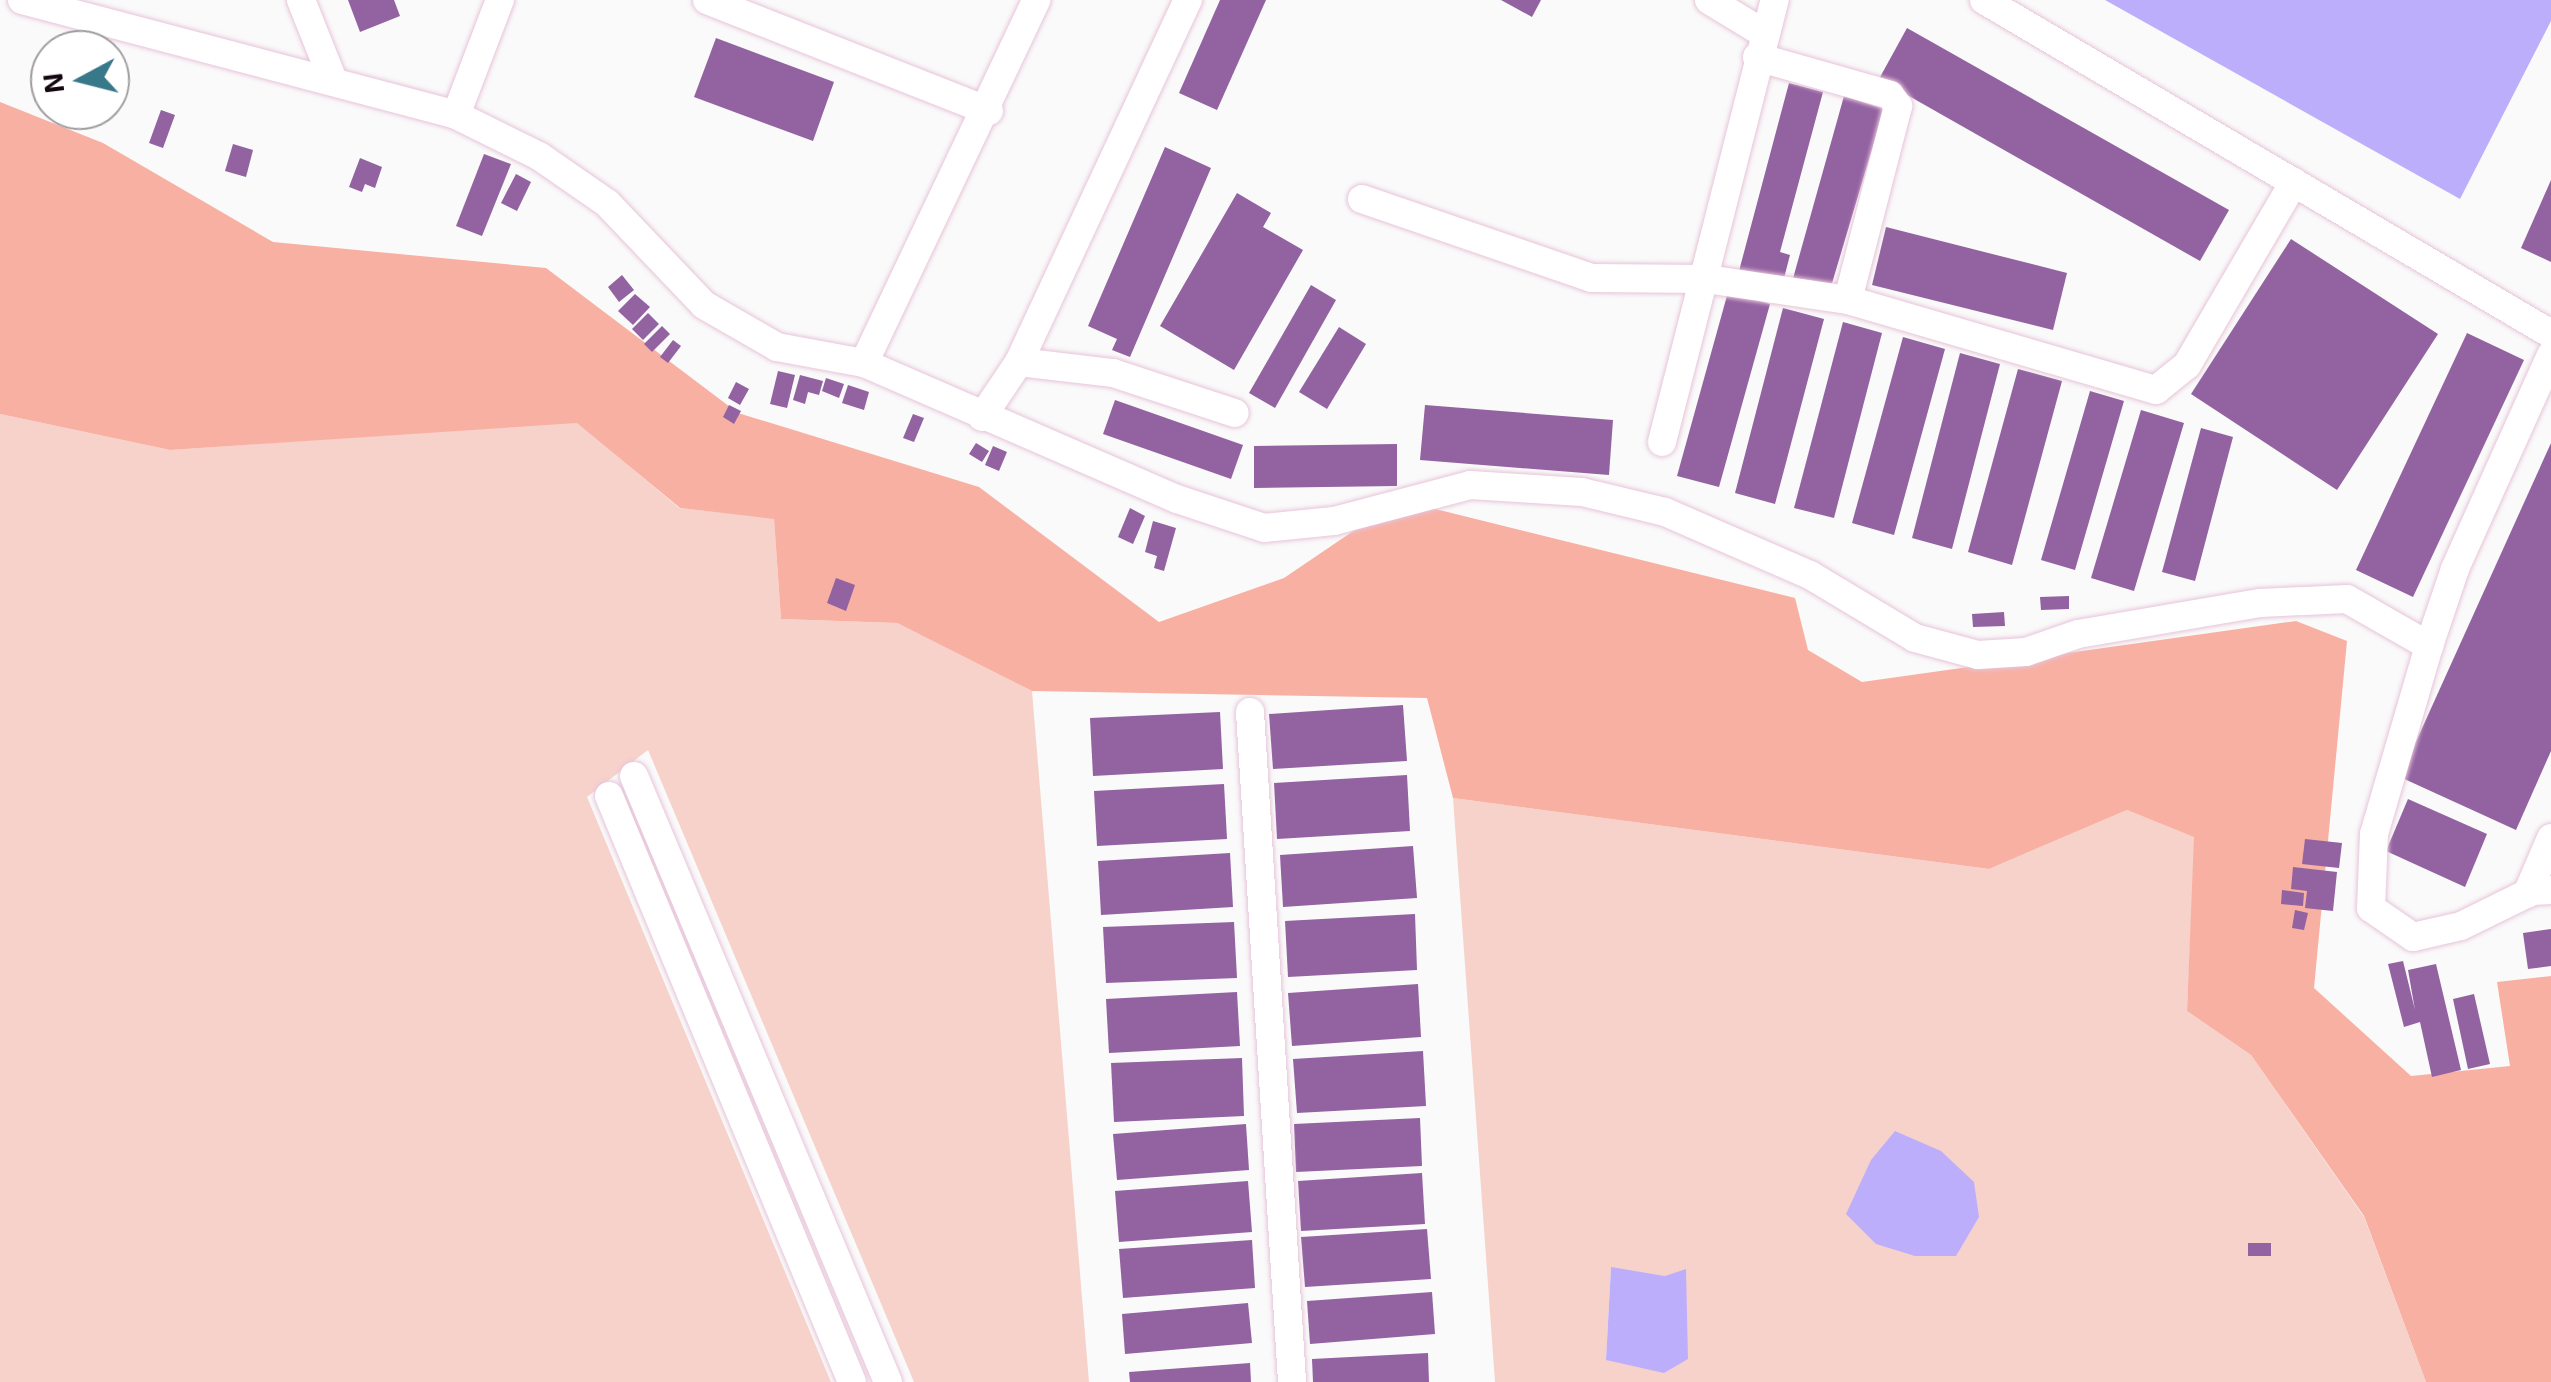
<!DOCTYPE html>
<style>
body{margin:0}
#map{position:relative;width:2551px;height:1382px;overflow:hidden;background:#fafafa;font-family:"Exo 2",sans-serif}
div>[style]{position:absolute}
.green>*{inset:0;background:#f7d2cb}
.forest>*{inset:0;background:#f8b0a3}
.water>*{inset:0;background:#bdaefb}
.building>*{inset:0;background:#9262a1}
.roads{filter:drop-shadow(0 0 2px #e7c4d9) drop-shadow(0 0 2px #e7c4d9)}
.minor>*{height:28px;margin:-14px;padding:0 14px;transform-origin:14px;border-radius:14px;background:#fff}
span{translate:-50% -50%;white-space:nowrap;text-align:center;line-height:1.15;-webkit-text-stroke:8px #fff;paint-order:stroke}
.north{position:absolute;left:30px;top:30px;width:100px;height:100px;box-sizing:border-box;background:#fff;border:2px solid #a19c9f;border-radius:50%;rotate:263deg;font-size:28px;font-weight:700;line-height:40px;text-align:center;color:#13080f}
.north::after{content:'';display:block;margin:auto;width:35px;height:45px;background:#37788a;clip-path:polygon(50% 0,100% 100%,50% 72%,0 100%)}
</style>
<div id="map">
<div class="green">
<i style="clip-path:polygon(0 414px,170px 450px,577px 422px,679px 508px,774px 518px,781px 619px,897px 623px,1032px 691px,1089px 1382px,914px 1382px,648px 750px,587px 797px,831px 1382px,0 1382px)"></i>
<i style="clip-path:polygon(evenodd,1453px 798px,1989px 869px,2127px 810px,2195px 837px,2187px 1011px,2251px 1055px,2364px 1217px,2426px 1382px,1495px 1382px,1453px 798px,1611px 1268px,1665px 1276px,1606px 1360px,1611px 1268px)"></i>
</div>
<div class="forest">
<i style="clip-path:polygon(0 102px,103px 143px,273px 242px,546px 268px,738px 413px,979px 487px,1159px 622px,1284px 578px,1399px 500px,1795px 598px,1808px 650px,1862px 682px,2296px 621px,2347px 641px,2314px 988px,2411px 1076px,2510px 1066px,2497px 982px,2551px 976px,2551px 1382px,2426px 1382px,2364px 1216px,2251px 1055px,2187px 1011px,2194px 837px,2127px 810px,1989px 869px,1453px 798px,1427px 698px,1032px 691px,897px 623px,781px 619px,774px 519px,680px 508px,577px 423px,170px 450px,0 414px)"></i>
</div>
<div class="water">
<i style="clip-path:polygon(2105px 0,2551px 0,2551px 21px,2460px 199px)"></i>
<i style="clip-path:polygon(1895px 1131px,1941px 1151px,1974px 1182px,1979px 1217px,1956px 1256px,1915px 1256px,1876px 1244px,1846px 1214px,1871px 1160px)"></i>
<i style="clip-path:polygon(1611px 1267px,1665px 1276px,1686px 1269px,1688px 1359px,1664px 1373px,1606px 1360px)"></i>
</div>
<div class="building">
<i style="clip-path:polygon(348px 0,394px 0,400px 16px,360px 32px)"></i>
<i style="clip-path:polygon(1220px 0,1266px 0,1217px 110px,1179px 93px)"></i>
<i style="clip-path:polygon(1501px 0,1541px 0,1532px 17px)"></i>
<i style="clip-path:polygon(1907px 28px,2229px 210px,2200px 261px,1879px 79px)"></i>
<i style="clip-path:polygon(716px 38px,834px 82px,813px 141px,694px 97px)"></i>
<i style="clip-path:polygon(1789px 83px,1823px 92px,1780px 252px,1790px 255px,1783px 282px,1739px 271px)"></i>
<i style="clip-path:polygon(1844px 96px,1884px 109px,1830px 290px,1792px 282px)"></i>
<i style="clip-path:polygon(161px 110px,175px 115px,163px 148px,149px 143px)"></i>
<i style="clip-path:polygon(233px 144px,253px 150px,246px 177px,225px 171px)"></i>
<i style="clip-path:polygon(1165px 147px,1211px 168px,1130px 357px,1112px 350px,1117px 339px,1088px 326px)"></i>
<i style="clip-path:polygon(484px 154px,511px 164px,482px 236px,456px 226px)"></i>
<i style="clip-path:polygon(360px 158px,382px 167px,375px 188px,365px 184px,362px 192px,349px 187px)"></i>
<i style="clip-path:polygon(516px 174px,531px 182px,517px 211px,501px 203px)"></i>
<i style="clip-path:polygon(2551px 180px,2551px 262px,2521px 248px)"></i>
<i style="clip-path:polygon(1237px 193px,1271px 213px,1263px 227px,1303px 250px,1234px 370px,1160px 326px)"></i>
<i style="clip-path:polygon(1886px 227px,2067px 273px,2053px 330px,1872px 285px)"></i>
<i style="clip-path:polygon(2291px 239px,2438px 334px,2337px 490px,2191px 394px)"></i>
<i style="clip-path:polygon(622px 275px,634px 290px,619px 302px,608px 287px)"></i>
<i style="clip-path:polygon(1311px 285px,1336px 300px,1275px 408px,1249px 393px)"></i>
<i style="clip-path:polygon(1728px 292px,1770px 304px,1719px 487px,1677px 476px)"></i>
<i style="clip-path:polygon(635px 294px,650px 307px,633px 325px,618px 311px)"></i>
<i style="clip-path:polygon(1783px 308px,1824px 319px,1775px 504px,1735px 493px)"></i>
<i style="clip-path:polygon(648px 313px,659px 324px,643px 340px,632px 329px)"></i>
<i style="clip-path:polygon(1843px 322px,1882px 333px,1834px 518px,1794px 508px)"></i>
<i style="clip-path:polygon(662px 326px,670px 334px,652px 352px,644px 344px)"></i>
<i style="clip-path:polygon(1339px 327px,1366px 344px,1327px 409px,1299px 392px)"></i>
<i style="clip-path:polygon(2467px 333px,2524px 360px,2413px 597px,2356px 570px)"></i>
<i style="clip-path:polygon(1903px 337px,1945px 349px,1894px 535px,1852px 523px)"></i>
<i style="clip-path:polygon(673px 340px,681px 346px,668px 363px,660px 357px)"></i>
<i style="clip-path:polygon(1960px 353px,2000px 364px,1952px 549px,1912px 538px)"></i>
<i style="clip-path:polygon(2018px 369px,2062px 381px,2012px 565px,1968px 552px)"></i>
<i style="clip-path:polygon(778px 371px,795px 375px,787px 408px,770px 404px)"></i>
<i style="clip-path:polygon(800px 375px,823px 381px,819px 395px,808px 392px,805px 404px,793px 400px)"></i>
<i style="clip-path:polygon(826px 378px,844px 384px,839px 398px,822px 391px)"></i>
<i style="clip-path:polygon(736px 382px,749px 389px,740px 405px,728px 398px)"></i>
<i style="clip-path:polygon(848px 385px,869px 392px,864px 410px,842px 403px)"></i>
<i style="clip-path:polygon(2090px 391px,2124px 401px,2075px 570px,2041px 560px)"></i>
<i style="clip-path:polygon(1115px 400px,1243px 445px,1231px 479px,1103px 434px)"></i>
<i style="clip-path:polygon(729px 405px,741px 411px,734px 424px,723px 417px)"></i>
<i style="clip-path:polygon(1425px 405px,1613px 420px,1609px 475px,1420px 460px)"></i>
<i style="clip-path:polygon(2141px 410px,2184px 423px,2134px 591px,2091px 578px)"></i>
<i style="clip-path:polygon(913px 414px,924px 418px,914px 442px,903px 438px)"></i>
<i style="clip-path:polygon(2201px 428px,2233px 437px,2195px 581px,2162px 572px)"></i>
<i style="clip-path:polygon(976px 443px,989px 451px,982px 462px,969px 454px)"></i>
<i style="clip-path:polygon(2551px 443px,2551px 751px,2516px 830px,2400px 777px)"></i>
<i style="clip-path:polygon(1397px 444px,1397px 486px,1254px 488px,1254px 446px)"></i>
<i style="clip-path:polygon(993px 446px,1007px 452px,999px 471px,985px 465px)"></i>
<i style="clip-path:polygon(1130px 508px,1145px 516px,1133px 544px,1118px 537px)"></i>
<i style="clip-path:polygon(1153px 521px,1176px 528px,1164px 571px,1154px 568px,1157px 556px,1145px 552px)"></i>
<i style="clip-path:polygon(836px 578px,855px 585px,846px 611px,827px 603px)"></i>
<i style="clip-path:polygon(2069px 596px,2069px 609px,2041px 610px,2040px 597px)"></i>
<i style="clip-path:polygon(2004px 612px,2005px 626px,1973px 627px,1972px 614px)"></i>
<i style="clip-path:polygon(1403px 705px,1407px 761px,1273px 769px,1269px 714px)"></i>
<i style="clip-path:polygon(1220px 712px,1223px 769px,1093px 776px,1090px 718px)"></i>
<i style="clip-path:polygon(1407px 775px,1410px 831px,1277px 839px,1274px 783px)"></i>
<i style="clip-path:polygon(1224px 784px,1227px 839px,1097px 846px,1094px 791px)"></i>
<i style="clip-path:polygon(2408px 799px,2487px 834px,2465px 887px,2386px 851px)"></i>
<i style="clip-path:polygon(2305px 839px,2342px 843px,2339px 868px,2302px 864px)"></i>
<i style="clip-path:polygon(1413px 846px,1417px 898px,1283px 907px,1280px 855px)"></i>
<i style="clip-path:polygon(1230px 853px,1233px 907px,1101px 915px,1098px 861px)"></i>
<i style="clip-path:polygon(2293px 867px,2337px 872px,2333px 911px,2305px 908px,2307px 891px,2291px 889px)"></i>
<i style="clip-path:polygon(2282px 890px,2304px 893px,2303px 906px,2281px 904px)"></i>
<i style="clip-path:polygon(2295px 910px,2308px 913px,2304px 930px,2292px 928px)"></i>
<i style="clip-path:polygon(1415px 914px,1417px 970px,1288px 977px,1285px 921px)"></i>
<i style="clip-path:polygon(1234px 922px,1237px 978px,1106px 983px,1103px 927px)"></i>
<i style="clip-path:polygon(2551px 929px,2551px 966px,2528px 969px,2523px 933px)"></i>
<i style="clip-path:polygon(2403px 961px,2415px 1010px,2408px 970px,2436px 964px,2461px 1070px,2432px 1077px,2420px 1022px,2404px 1027px,2388px 964px)"></i>
<i style="clip-path:polygon(1418px 984px,1421px 1037px,1292px 1046px,1288px 993px)"></i>
<i style="clip-path:polygon(1237px 992px,1240px 1046px,1109px 1053px,1106px 999px)"></i>
<i style="clip-path:polygon(2474px 994px,2490px 1064px,2468px 1069px,2453px 999px)"></i>
<i style="clip-path:polygon(1423px 1051px,1426px 1106px,1297px 1113px,1293px 1059px)"></i>
<i style="clip-path:polygon(1242px 1058px,1244px 1116px,1114px 1122px,1111px 1063px)"></i>
<i style="clip-path:polygon(1420px 1118px,1422px 1166px,1296px 1172px,1294px 1124px)"></i>
<i style="clip-path:polygon(1246px 1124px,1249px 1170px,1117px 1180px,1113px 1134px)"></i>
<i style="clip-path:polygon(1422px 1173px,1425px 1224px,1301px 1231px,1298px 1181px)"></i>
<i style="clip-path:polygon(1248px 1181px,1252px 1232px,1119px 1242px,1115px 1191px)"></i>
<i style="clip-path:polygon(1427px 1229px,1431px 1279px,1305px 1287px,1301px 1237px)"></i>
<i style="clip-path:polygon(1252px 1240px,1255px 1288px,1123px 1298px,1119px 1249px)"></i>
<i style="clip-path:polygon(2248px 1243px,2271px 1243px,2271px 1256px,2248px 1256px)"></i>
<i style="clip-path:polygon(1432px 1292px,1435px 1334px,1310px 1344px,1307px 1301px)"></i>
<i style="clip-path:polygon(1248px 1303px,1252px 1343px,1125px 1354px,1122px 1314px)"></i>
<i style="clip-path:polygon(1428px 1353px,1429px 1382px,1313px 1382px,1312px 1359px)"></i>
<i style="clip-path:polygon(1250px 1363px,1251px 1382px,1130px 1382px,1129px 1372px)"></i>
</div>
<div class="roads">
<div class="minor">
<i style="left:22px;top:0;width:449px;rotate:14.8deg"></i>
<i style="left:456px;top:115px;width:93px;rotate:26.3deg"></i>
<i style="left:539px;top:156px;width:83px;rotate:34.7deg"></i>
<i style="left:607px;top:203px;width:141px;rotate:46.4deg"></i>
<i style="left:704px;top:305px;width:84px;rotate:29.9deg"></i>
<i style="left:777px;top:347px;width:88px;rotate:10.4deg"></i>
<i style="left:864px;top:363px;width:402px;rotate:-64.6deg"></i>
<i style="left:301px;top:0;width:84px;rotate:68.3deg"></i>
<i style="left:707px;top:0;width:303px;rotate:21.5deg"></i>
<i style="left:1709px;top:0;width:63px;rotate:31.4deg"></i>
<i style="left:1984px;top:0;width:658px;rotate:30.5deg"></i>
<i style="left:1757px;top:57px;width:138px;rotate:15.9deg"></i>
<i style="left:1890px;top:95px;width:14px;rotate:54deg"></i>
<i style="left:1898px;top:106px;width:200px;rotate:104.5deg"></i>
<i style="left:456px;top:115px;width:123px;rotate:-69.1deg"></i>
<i style="left:1362px;top:199px;width:242px;rotate:19deg"></i>
<i style="left:1591px;top:278px;width:115px;rotate:0.5deg"></i>
<i style="left:1706px;top:279px;width:144px;rotate:8.4deg"></i>
<i style="left:1848px;top:300px;width:321px;rotate:16.3deg"></i>
<i style="left:2156px;top:390px;width:40px;rotate:-39deg"></i>
<i style="left:2187px;top:365px;width:212px;rotate:-59.7deg"></i>
<i style="left:2551px;top:355px;width:235px;rotate:114.2deg"></i>
<i style="left:2455px;top:569px;width:81px;rotate:108.7deg"></i>
<i style="left:2429px;top:646px;width:196px;rotate:106.3deg"></i>
<i style="left:2374px;top:834px;width:74px;rotate:92.3deg"></i>
<i style="left:2371px;top:908px;width:51px;rotate:34.6deg"></i>
<i style="left:2413px;top:937px;width:49px;rotate:-12.9deg"></i>
<i style="left:2461px;top:926px;width:79px;rotate:-26.2deg"></i>
<i style="left:2532px;top:891px;width:19px;rotate:-3deg"></i>
<i style="left:1019px;top:362px;width:95px;rotate:6.7deg"></i>
<i style="left:1113px;top:373px;width:128px;rotate:18.2deg"></i>
<i style="left:864px;top:363px;width:341px;rotate:23.5deg"></i>
<i style="left:1177px;top:499px;width:92px;rotate:18.4deg"></i>
<i style="left:1264px;top:528px;width:70px;rotate:-5.7deg"></i>
<i style="left:1334px;top:521px;width:141px;rotate:-14.8deg"></i>
<i style="left:1470px;top:485px;width:112px;rotate:3.6deg"></i>
<i style="left:1582px;top:492px;width:85px;rotate:13.5deg"></i>
<i style="left:1665px;top:512px;width:158px;rotate:23.5deg"></i>
<i style="left:1810px;top:575px;width:122px;rotate:31deg"></i>
<i style="left:1915px;top:638px;width:65px;rotate:15.1deg"></i>
<i style="left:1978px;top:655px;width:48px;rotate:-3.6deg"></i>
<i style="left:2026px;top:652px;width:55px;rotate:-19.1deg"></i>
<i style="left:2078px;top:634px;width:185px;rotate:-9.7deg"></i>
<i style="left:2260px;top:603px;width:87px;rotate:-2.6deg"></i>
<i style="left:2347px;top:599px;width:95px;rotate:29.8deg"></i>
<i style="left:982px;top:417px;width:66px;rotate:-56.1deg"></i>
<i style="left:1019px;top:362px;width:400px;rotate:-65deg"></i>
<i style="left:1662px;top:442px;width:456px;rotate:-75.7deg"></i>
<i style="left:1250px;top:712px;width:671px;rotate:86.41deg"></i>
<i style="left:634px;top:776px;width:657px;rotate:67.26deg"></i>
<i style="left:609px;top:796px;width:634px;rotate:67.48deg"></i>
<i style="left:2527px;top:894px;width:61px;rotate:-66.8deg"></i>
</div>
</div>
<div class="north">N</div>
</div>
